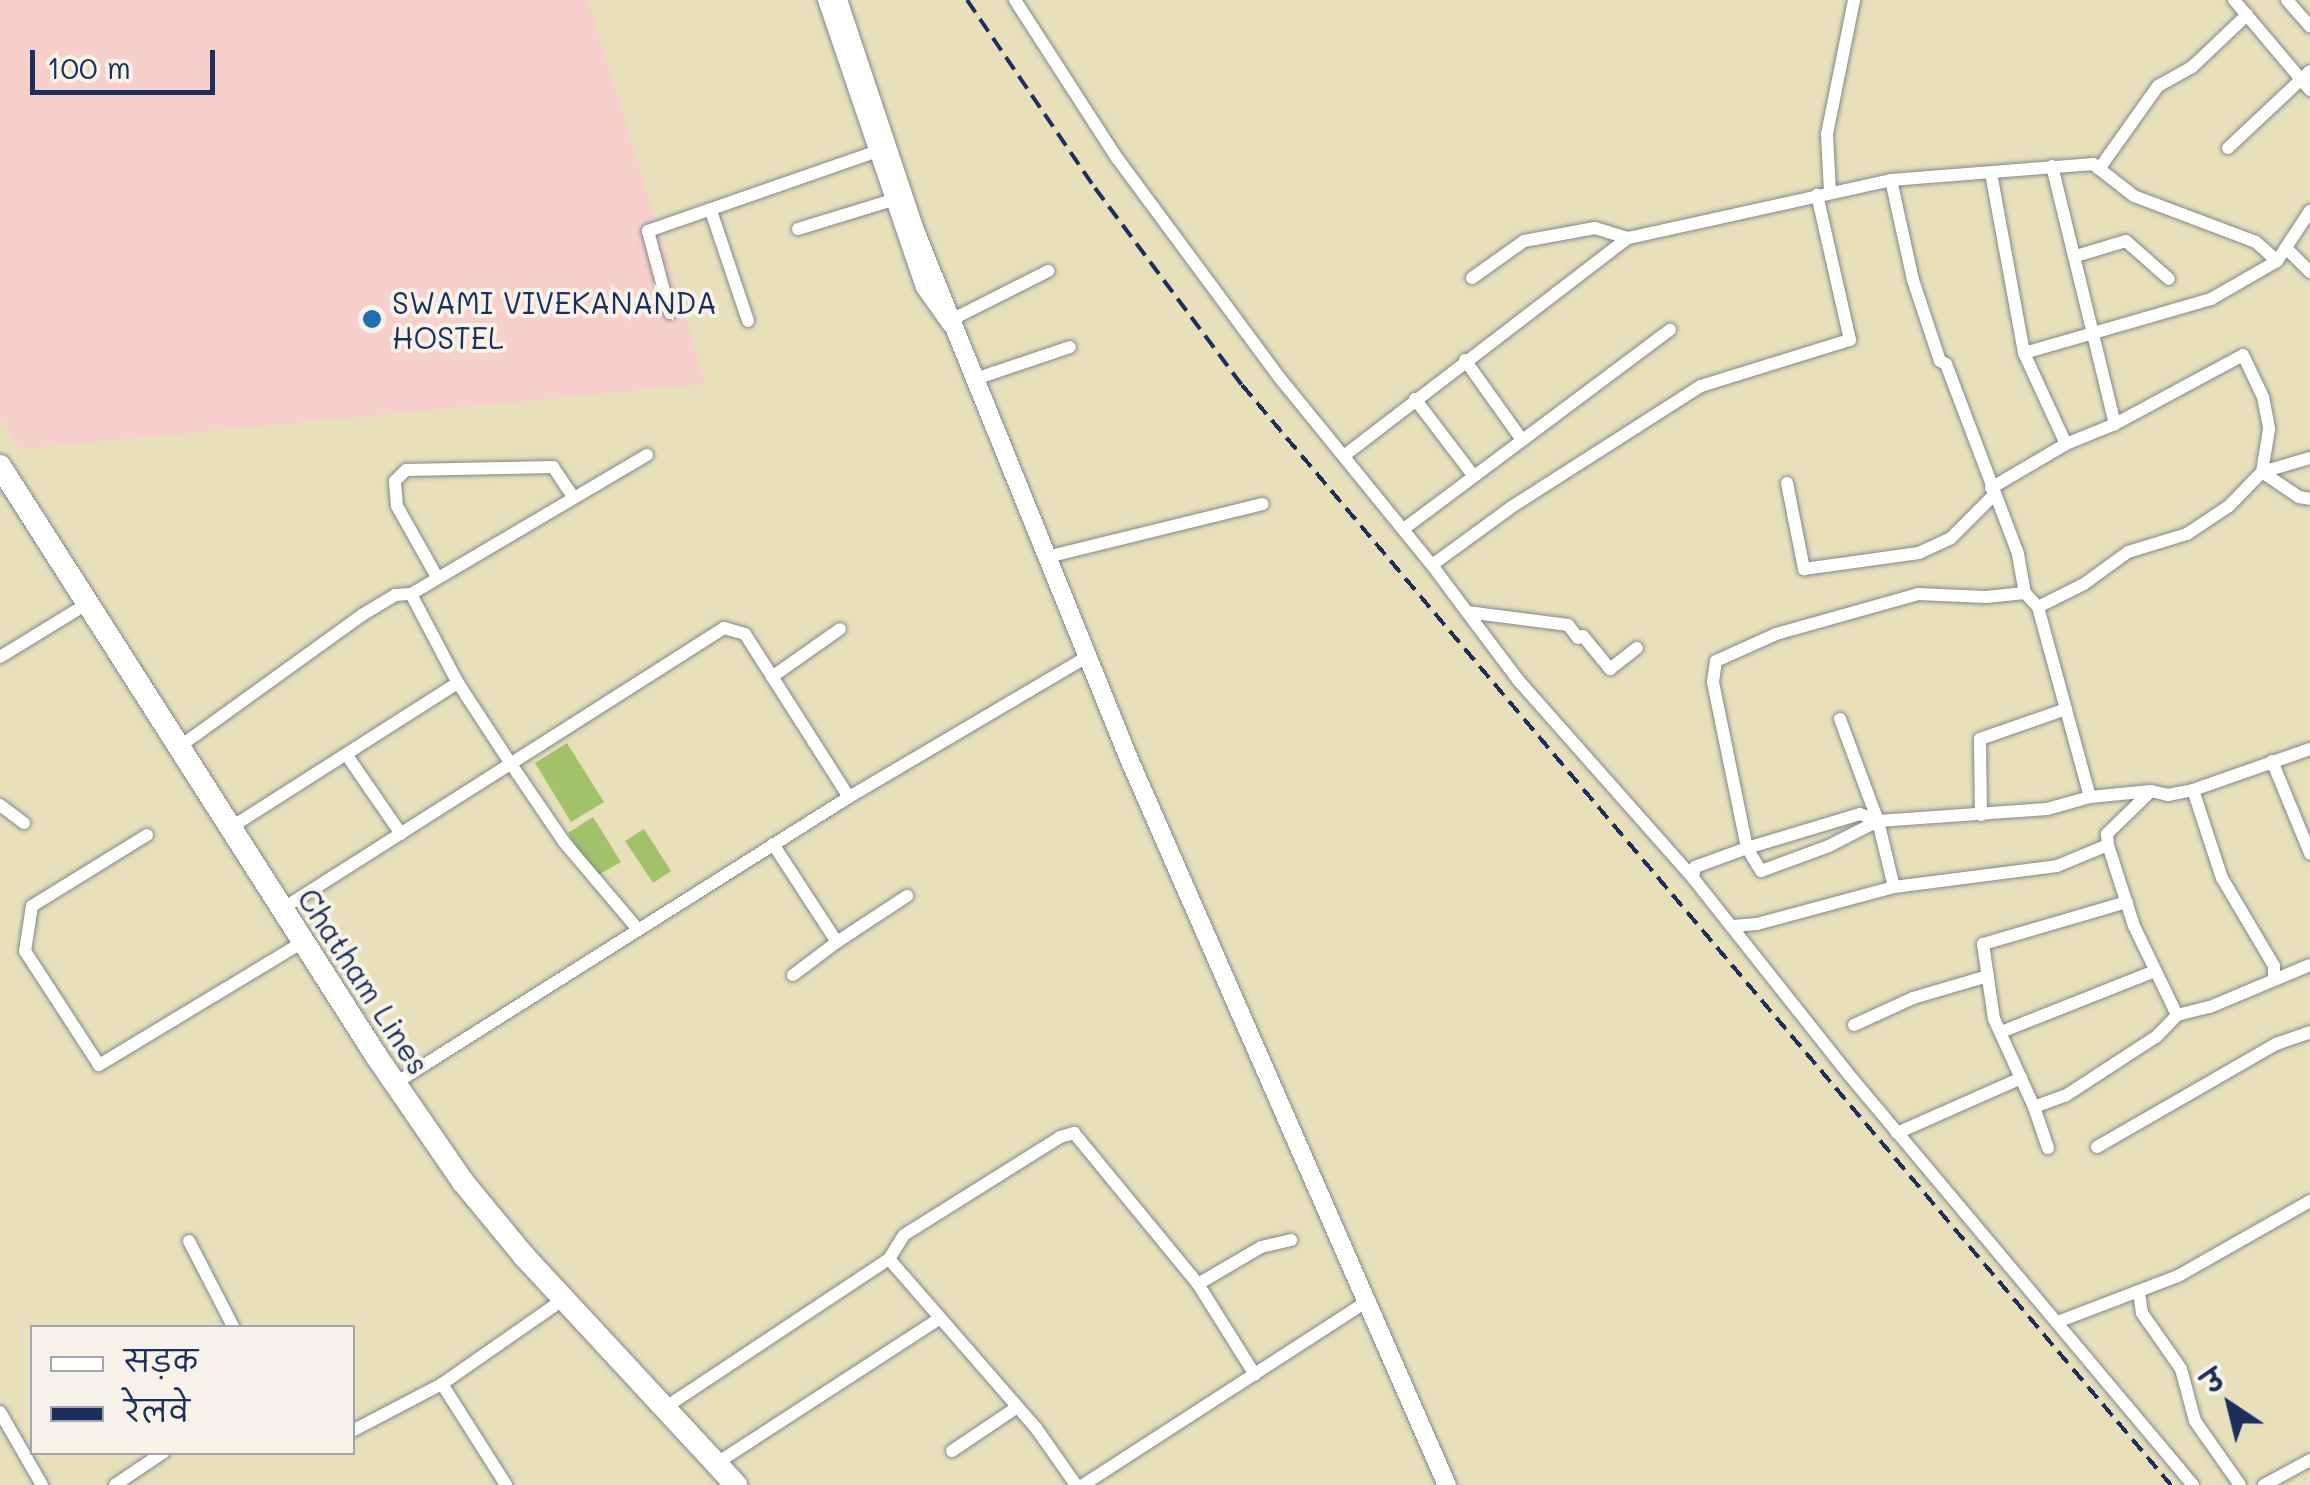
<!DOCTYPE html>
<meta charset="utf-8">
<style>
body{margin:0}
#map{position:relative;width:2310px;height:1485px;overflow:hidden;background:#e7e0bb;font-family:Mali,"Playpen Sans Deva",sans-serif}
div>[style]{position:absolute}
.built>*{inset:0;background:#f7d0cb}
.green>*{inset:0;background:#a2c26a}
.roads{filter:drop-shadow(0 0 2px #81888c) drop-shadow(0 0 2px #81888c)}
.street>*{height:12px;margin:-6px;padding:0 6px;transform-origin:6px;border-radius:6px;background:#fff}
.secondary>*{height:18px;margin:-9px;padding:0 9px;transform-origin:9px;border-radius:9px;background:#fff}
.highway>*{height:22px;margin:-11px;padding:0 11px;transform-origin:11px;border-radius:11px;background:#fff}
.rail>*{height:4px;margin-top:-2px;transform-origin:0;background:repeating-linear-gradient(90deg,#1b2f5e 0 15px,transparent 0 23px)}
.dots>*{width:28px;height:28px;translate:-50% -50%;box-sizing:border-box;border:5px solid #f7f3e8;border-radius:50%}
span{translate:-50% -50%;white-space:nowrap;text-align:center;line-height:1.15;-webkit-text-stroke:8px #f7f3e8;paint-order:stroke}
.poi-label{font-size:30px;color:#1b2f5e}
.left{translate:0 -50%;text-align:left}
.street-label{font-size:30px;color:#1b2f5e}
.legend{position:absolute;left:30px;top:1325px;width:325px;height:130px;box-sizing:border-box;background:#f7f3e8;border:2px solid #9fa5b1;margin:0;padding:12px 18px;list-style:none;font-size:30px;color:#1b2f5e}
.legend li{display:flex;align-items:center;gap:20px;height:50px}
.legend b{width:50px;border:2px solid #9fa5b1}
.north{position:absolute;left:2180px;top:1355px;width:100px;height:100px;-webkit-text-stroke:8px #f7f3e8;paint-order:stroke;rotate:325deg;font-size:28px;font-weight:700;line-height:40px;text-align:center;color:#1b2f5e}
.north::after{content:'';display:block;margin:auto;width:35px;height:45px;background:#1b2f5e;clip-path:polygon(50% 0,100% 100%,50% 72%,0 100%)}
.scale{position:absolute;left:30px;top:50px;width:185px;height:45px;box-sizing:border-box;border:5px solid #1b2f5e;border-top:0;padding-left:12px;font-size:30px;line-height:35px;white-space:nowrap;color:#1b2f5e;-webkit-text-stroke:8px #f7f3e8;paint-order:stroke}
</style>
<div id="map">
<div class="built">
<i style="clip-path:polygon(0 0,588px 0,706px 384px,21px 449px,0 418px)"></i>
</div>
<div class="green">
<i style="clip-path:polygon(567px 743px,604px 802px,571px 822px,535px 763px)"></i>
<i style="clip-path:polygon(593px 817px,621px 862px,595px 877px,568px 833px)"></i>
<i style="clip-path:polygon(644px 829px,671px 871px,653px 883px,625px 841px)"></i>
</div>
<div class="roads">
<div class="street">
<i style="left:824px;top:0;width:304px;rotate:71.2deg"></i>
<i style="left:922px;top:288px;width:47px;rotate:54.6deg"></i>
<i style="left:1015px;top:0;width:188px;rotate:57.2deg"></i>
<i style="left:1117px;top:158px;width:272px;rotate:53.5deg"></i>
<i style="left:1279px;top:377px;width:242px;rotate:50.9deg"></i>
<i style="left:1432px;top:565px;width:100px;rotate:-36.1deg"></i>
<i style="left:1513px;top:506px;width:223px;rotate:-32.6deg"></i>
<i style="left:1701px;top:386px;width:156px;rotate:-17.2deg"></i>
<i style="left:1850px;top:340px;width:149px;rotate:-102.8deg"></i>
<i style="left:2234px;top:0;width:118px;rotate:49.8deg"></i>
<i style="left:2287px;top:0;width:35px;rotate:49deg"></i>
<i style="left:2228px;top:148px;width:112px;rotate:-43.2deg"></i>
<i style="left:2052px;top:166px;width:266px;rotate:76.3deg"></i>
<i style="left:2099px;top:169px;width:102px;rotate:-54.6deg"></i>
<i style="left:2158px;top:86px;width:39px;rotate:-29deg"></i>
<i style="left:2192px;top:67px;width:76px;rotate:-43.4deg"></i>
<i style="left:1991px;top:173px;width:183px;rotate:79.6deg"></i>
<i style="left:1891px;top:180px;width:102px;rotate:77.6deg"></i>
<i style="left:1913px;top:280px;width:85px;rotate:71.6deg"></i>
<i style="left:1940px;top:361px;width:7px;rotate:27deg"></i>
<i style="left:1946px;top:364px;width:203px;rotate:69.2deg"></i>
<i style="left:2018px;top:554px;width:40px;rotate:80deg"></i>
<i style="left:2025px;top:593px;width:19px;rotate:47deg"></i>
<i style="left:2038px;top:607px;width:197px;rotate:74.7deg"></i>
<i style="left:2090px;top:797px;width:45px;rotate:164.4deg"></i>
<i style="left:2047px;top:809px;width:169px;rotate:175.9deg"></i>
<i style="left:1878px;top:821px;width:55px;rotate:153deg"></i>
<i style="left:1829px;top:846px;width:72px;rotate:159.8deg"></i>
<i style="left:1761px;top:871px;width:27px;rotate:-121deg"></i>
<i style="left:1747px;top:848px;width:169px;rotate:-101.6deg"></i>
<i style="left:1713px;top:682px;width:21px;rotate:-82deg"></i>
<i style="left:1716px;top:661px;width:66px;rotate:-24.2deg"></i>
<i style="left:1776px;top:634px;width:148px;rotate:-15.7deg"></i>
<i style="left:1918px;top:594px;width:68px;rotate:2.5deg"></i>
<i style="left:1986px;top:597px;width:39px;rotate:-6deg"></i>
<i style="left:1830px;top:192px;width:58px;rotate:-93deg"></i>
<i style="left:1827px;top:134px;width:137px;rotate:-78.6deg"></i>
<i style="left:711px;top:211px;width:116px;rotate:71.4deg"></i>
<i style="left:798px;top:229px;width:99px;rotate:-17deg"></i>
<i style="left:2287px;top:249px;width:33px;rotate:45deg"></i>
<i style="left:2076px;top:256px;width:52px;rotate:-16.7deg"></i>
<i style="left:2126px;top:241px;width:57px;rotate:41.5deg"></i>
<i style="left:1472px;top:278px;width:64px;rotate:-35.4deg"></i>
<i style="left:1524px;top:241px;width:72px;rotate:-10.4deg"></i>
<i style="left:1595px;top:228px;width:34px;rotate:17deg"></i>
<i style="left:670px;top:313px;width:85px;rotate:-105deg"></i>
<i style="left:648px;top:231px;width:240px;rotate:-19.2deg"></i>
<i style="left:951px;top:320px;width:109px;rotate:-26.8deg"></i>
<i style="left:1465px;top:360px;width:98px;rotate:54.5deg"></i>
<i style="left:975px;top:379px;width:100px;rotate:-18.6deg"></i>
<i style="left:1415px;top:399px;width:96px;rotate:52.7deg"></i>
<i style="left:2066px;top:444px;width:100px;rotate:-114.8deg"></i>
<i style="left:2024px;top:353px;width:195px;rotate:-16.1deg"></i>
<i style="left:2211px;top:299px;width:76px;rotate:-29.9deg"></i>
<i style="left:1345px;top:455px;width:357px;rotate:-37.5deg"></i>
<i style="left:1628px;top:238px;width:269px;rotate:-12.4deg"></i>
<i style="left:1891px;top:180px;width:203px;rotate:-4.5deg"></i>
<i style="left:2093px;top:164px;width:52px;rotate:38deg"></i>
<i style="left:2134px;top:196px;width:130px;rotate:20.7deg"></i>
<i style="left:2256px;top:242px;width:28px;rotate:42deg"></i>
<i style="left:2277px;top:261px;width:60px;rotate:-56.6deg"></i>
<i style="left:2262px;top:472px;width:45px;rotate:34deg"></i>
<i style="left:2299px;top:497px;width:11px;rotate:10deg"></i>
<i style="left:1787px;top:483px;width:88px;rotate:78.8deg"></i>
<i style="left:1804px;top:569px;width:116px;rotate:-7.9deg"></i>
<i style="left:1919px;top:553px;width:35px;rotate:-25deg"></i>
<i style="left:1951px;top:538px;width:61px;rotate:-45deg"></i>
<i style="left:1991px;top:488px;width:87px;rotate:-30.4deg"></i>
<i style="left:2066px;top:444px;width:53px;rotate:-22.2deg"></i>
<i style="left:2115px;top:424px;width:145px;rotate:-28.3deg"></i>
<i style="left:2243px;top:355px;width:47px;rotate:64.5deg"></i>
<i style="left:2263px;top:397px;width:33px;rotate:79deg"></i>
<i style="left:2269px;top:429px;width:44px;rotate:99.2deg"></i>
<i style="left:1405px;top:528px;width:331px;rotate:-36.8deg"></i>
<i style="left:1047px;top:557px;width:222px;rotate:-13.8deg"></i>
<i style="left:1432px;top:565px;width:59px;rotate:53.3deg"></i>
<i style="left:1467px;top:612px;width:102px;rotate:7.3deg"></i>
<i style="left:1568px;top:625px;width:16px;rotate:52deg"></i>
<i style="left:1578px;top:638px;width:5px;rotate:-22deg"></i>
<i style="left:1583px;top:636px;width:43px;rotate:50.7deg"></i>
<i style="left:1610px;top:669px;width:34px;rotate:-38deg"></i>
<i style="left:437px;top:577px;width:81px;rotate:-119.4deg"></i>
<i style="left:397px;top:506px;width:25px;rotate:-95deg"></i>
<i style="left:395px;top:481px;width:16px;rotate:-45deg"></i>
<i style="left:406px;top:470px;width:147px;rotate:-1.2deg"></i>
<i style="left:553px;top:467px;width:36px;rotate:56deg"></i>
<i style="left:411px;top:594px;width:101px;rotate:62.2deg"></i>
<i style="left:458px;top:683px;width:97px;rotate:56.8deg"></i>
<i style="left:511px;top:764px;width:94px;rotate:55.8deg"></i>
<i style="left:564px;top:842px;width:113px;rotate:49.7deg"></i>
<i style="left:2038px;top:607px;width:51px;rotate:-26.6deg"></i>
<i style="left:2084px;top:584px;width:54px;rotate:-36deg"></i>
<i style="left:2128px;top:552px;width:62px;rotate:-17deg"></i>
<i style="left:2187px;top:534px;width:50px;rotate:-33.7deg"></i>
<i style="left:2229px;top:506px;width:47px;rotate:-45.9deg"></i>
<i style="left:2262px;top:472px;width:50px;rotate:-16.3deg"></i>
<i style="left:1467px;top:612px;width:85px;rotate:53.1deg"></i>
<i style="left:1518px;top:680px;width:264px;rotate:48.5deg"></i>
<i style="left:1693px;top:878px;width:253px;rotate:51.6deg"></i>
<i style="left:1850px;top:1076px;width:534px;rotate:50.02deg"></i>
<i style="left:0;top:657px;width:90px;rotate:-31.4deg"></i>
<i style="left:772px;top:677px;width:83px;rotate:-35.2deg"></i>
<i style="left:1840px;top:719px;width:109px;rotate:69.6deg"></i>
<i style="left:1878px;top:821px;width:68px;rotate:76.4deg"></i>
<i style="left:179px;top:747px;width:226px;rotate:-35.8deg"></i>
<i style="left:362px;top:615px;width:39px;rotate:-31deg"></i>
<i style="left:395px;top:595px;width:16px;rotate:-4deg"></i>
<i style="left:411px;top:594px;width:274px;rotate:-30.5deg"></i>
<i style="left:346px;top:754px;width:97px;rotate:55.5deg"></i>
<i style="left:2272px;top:761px;width:100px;rotate:67.6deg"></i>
<i style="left:2193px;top:790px;width:93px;rotate:71.8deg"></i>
<i style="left:2222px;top:878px;width:102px;rotate:59.4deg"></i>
<i style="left:2274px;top:966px;width:13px;rotate:90deg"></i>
<i style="left:2151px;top:791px;width:62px;rotate:135.7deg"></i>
<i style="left:2107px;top:834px;width:11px;rotate:85deg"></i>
<i style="left:2108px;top:845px;width:85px;rotate:72.2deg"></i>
<i style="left:2134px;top:926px;width:99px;rotate:64.2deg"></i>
<i style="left:2090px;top:797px;width:61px;rotate:-5.6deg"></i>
<i style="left:2151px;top:791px;width:17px;rotate:13deg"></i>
<i style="left:2168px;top:795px;width:25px;rotate:-11deg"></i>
<i style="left:2193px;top:790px;width:124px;rotate:-19.3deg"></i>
<i style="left:0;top:805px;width:30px;rotate:37deg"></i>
<i style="left:1981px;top:815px;width:76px;rotate:-90.8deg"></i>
<i style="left:1980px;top:739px;width:91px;rotate:-19.2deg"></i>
<i style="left:230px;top:828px;width:270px;rotate:-32.5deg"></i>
<i style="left:147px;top:835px;width:135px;rotate:148.3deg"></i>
<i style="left:32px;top:906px;width:46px;rotate:98.8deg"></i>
<i style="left:25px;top:951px;width:136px;rotate:57deg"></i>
<i style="left:99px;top:1065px;width:227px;rotate:-31.1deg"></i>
<i style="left:773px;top:844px;width:117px;rotate:56.9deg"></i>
<i style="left:837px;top:942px;width:55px;rotate:143.1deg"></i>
<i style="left:1693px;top:878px;width:11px;rotate:-80deg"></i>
<i style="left:1695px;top:867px;width:55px;rotate:-20.1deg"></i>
<i style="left:1747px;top:848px;width:118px;rotate:-16.7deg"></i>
<i style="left:1860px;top:814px;width:19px;rotate:21deg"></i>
<i style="left:282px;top:909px;width:524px;rotate:-32.45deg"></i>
<i style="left:724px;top:628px;width:22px;rotate:16deg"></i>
<i style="left:745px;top:634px;width:193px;rotate:57.5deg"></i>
<i style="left:849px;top:797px;width:276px;rotate:-30.5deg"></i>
<i style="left:1733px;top:926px;width:24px;rotate:-5deg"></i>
<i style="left:1757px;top:924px;width:142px;rotate:-15.1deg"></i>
<i style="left:1894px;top:887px;width:164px;rotate:-7.3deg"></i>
<i style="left:2057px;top:866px;width:55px;rotate:-22.4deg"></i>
<i style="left:837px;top:942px;width:84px;rotate:-33.3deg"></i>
<i style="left:1854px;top:1025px;width:65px;rotate:-24.6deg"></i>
<i style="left:1913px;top:998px;width:78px;rotate:-16.3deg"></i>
<i style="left:2001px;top:1032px;width:166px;rotate:-21.6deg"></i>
<i style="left:394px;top:1084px;width:538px;rotate:-32.24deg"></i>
<i style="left:2034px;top:1107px;width:97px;rotate:-114.4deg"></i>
<i style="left:1994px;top:1019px;width:76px;rotate:-98.3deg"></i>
<i style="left:1983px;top:944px;width:150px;rotate:-16.3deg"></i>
<i style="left:1897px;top:1133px;width:136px;rotate:-23.9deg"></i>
<i style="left:2097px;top:1147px;width:207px;rotate:-29.9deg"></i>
<i style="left:2276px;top:1044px;width:36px;rotate:-19deg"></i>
<i style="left:2048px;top:1148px;width:43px;rotate:-108.9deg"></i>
<i style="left:2034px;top:1107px;width:33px;rotate:-20deg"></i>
<i style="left:2065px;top:1096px;width:110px;rotate:-33.1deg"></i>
<i style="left:2157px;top:1036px;width:29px;rotate:-46deg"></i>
<i style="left:2177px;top:1015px;width:34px;rotate:-14deg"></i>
<i style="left:2210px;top:1007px;width:108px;rotate:-22.8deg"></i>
<i style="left:189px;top:1241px;width:98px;rotate:62.7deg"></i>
<i style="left:889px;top:1259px;width:224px;rotate:49deg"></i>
<i style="left:1036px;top:1428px;width:70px;rotate:54.9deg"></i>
<i style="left:1198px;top:1284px;width:73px;rotate:-30.4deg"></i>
<i style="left:1261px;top:1247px;width:31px;rotate:-13deg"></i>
<i style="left:2139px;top:1292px;width:21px;rotate:82deg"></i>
<i style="left:2142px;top:1313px;width:68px;rotate:55.1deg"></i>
<i style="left:2181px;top:1369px;width:54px;rotate:74.9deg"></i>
<i style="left:2195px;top:1421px;width:78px;rotate:54.9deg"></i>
<i style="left:2060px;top:1321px;width:126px;rotate:-20.9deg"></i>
<i style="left:2178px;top:1276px;width:152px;rotate:-29.6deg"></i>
<i style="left:442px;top:1384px;width:120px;rotate:57.6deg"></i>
<i style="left:666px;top:1407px;width:268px;rotate:-33.6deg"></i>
<i style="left:889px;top:1259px;width:28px;rotate:-58deg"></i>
<i style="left:904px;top:1235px;width:184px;rotate:-32.1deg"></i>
<i style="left:1060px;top:1137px;width:15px;rotate:-16deg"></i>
<i style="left:1074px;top:1133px;width:195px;rotate:50.6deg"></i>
<i style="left:1198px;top:1284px;width:107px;rotate:57.9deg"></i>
<i style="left:0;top:1412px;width:84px;rotate:60.1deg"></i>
<i style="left:352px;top:1431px;width:102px;rotate:-27.6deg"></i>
<i style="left:442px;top:1384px;width:136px;rotate:-34.9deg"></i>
<i style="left:952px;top:1451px;width:77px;rotate:-33.9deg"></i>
<i style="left:717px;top:1463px;width:266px;rotate:-33deg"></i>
<i style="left:115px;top:1485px;width:59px;rotate:-34deg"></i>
<i style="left:1083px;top:1485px;width:337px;rotate:-32.9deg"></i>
<i style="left:2264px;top:1485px;width:52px;rotate:-28.5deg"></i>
</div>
<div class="secondary">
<i style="left:838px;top:0;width:246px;rotate:71.5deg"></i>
<i style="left:916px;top:233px;width:567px;rotate:67.95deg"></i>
<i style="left:1129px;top:759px;width:793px;rotate:66.35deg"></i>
</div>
<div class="highway">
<i style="left:0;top:466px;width:697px;rotate:57.47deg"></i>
<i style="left:375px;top:1054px;width:155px;rotate:55.5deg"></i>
<i style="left:463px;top:1182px;width:96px;rotate:50.5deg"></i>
<i style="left:524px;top:1256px;width:312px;rotate:47.2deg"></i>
</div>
</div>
<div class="rail">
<i style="left:967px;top:0;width:227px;rotate:55.8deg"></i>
<i style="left:1095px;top:188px;width:246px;rotate:53.3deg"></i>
<i style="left:1242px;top:385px;width:1440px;rotate:49.82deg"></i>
</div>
<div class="dots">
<i style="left:372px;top:319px;background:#1f6fb2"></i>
</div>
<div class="poi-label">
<span class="left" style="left:392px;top:319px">SWAMI VIVEKANANDA<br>HOSTEL</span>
</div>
<div class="street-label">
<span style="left:364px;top:981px;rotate:57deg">Chatham Lines</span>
</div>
<ul class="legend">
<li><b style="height:12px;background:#fff"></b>सड़क</li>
<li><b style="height:12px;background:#1b2f5e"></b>रेलवे</li>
</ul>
<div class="north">उ</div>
<div class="scale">100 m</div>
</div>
